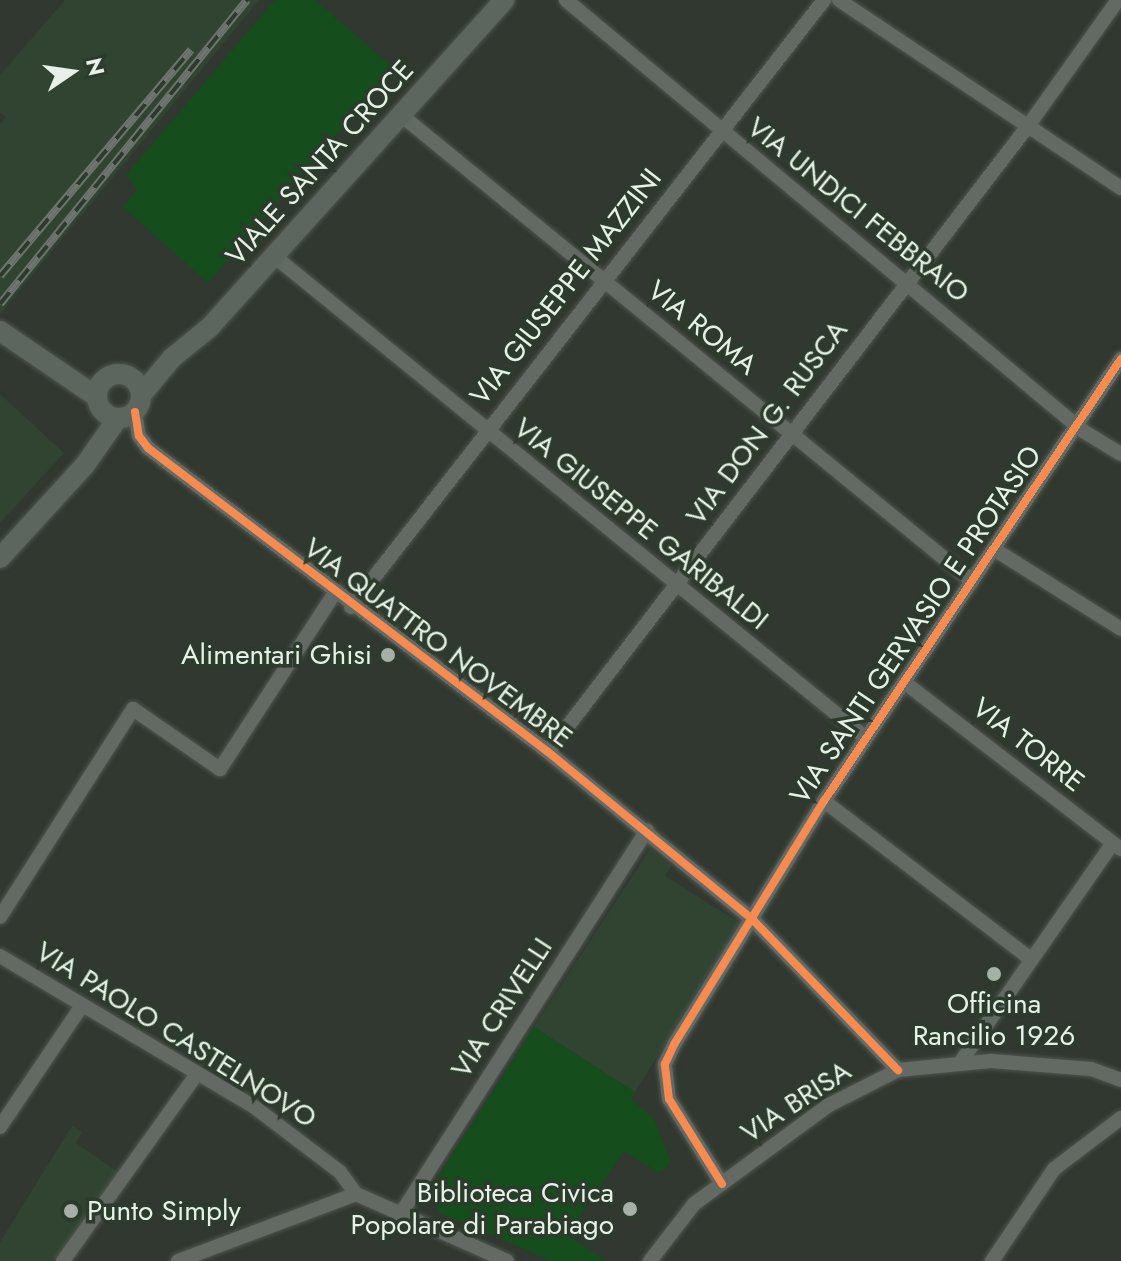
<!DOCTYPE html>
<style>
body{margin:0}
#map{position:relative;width:1121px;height:1261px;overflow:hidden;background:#303830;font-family:Jost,sans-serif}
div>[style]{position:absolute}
.built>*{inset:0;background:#314432}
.green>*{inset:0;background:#154d1d}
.roads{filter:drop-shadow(0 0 2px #4e554e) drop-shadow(0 0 2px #4e554e)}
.street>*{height:14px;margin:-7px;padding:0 7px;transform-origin:7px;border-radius:7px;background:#636963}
.secondary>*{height:20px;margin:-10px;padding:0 10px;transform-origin:10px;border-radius:10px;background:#5d665e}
.secondary>.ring{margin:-10px;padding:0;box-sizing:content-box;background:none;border:20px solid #5d665e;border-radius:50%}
.rail>*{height:8px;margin-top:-4px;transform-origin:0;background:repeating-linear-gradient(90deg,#2c3b2c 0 15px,#6e746e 0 30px);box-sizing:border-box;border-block:2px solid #6e746e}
.cycleway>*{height:8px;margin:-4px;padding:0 4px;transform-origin:4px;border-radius:4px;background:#f68b52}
.dots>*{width:22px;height:22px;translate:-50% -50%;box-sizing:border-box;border:4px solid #2c3b2c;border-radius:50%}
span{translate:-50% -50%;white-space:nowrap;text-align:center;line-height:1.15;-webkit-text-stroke:7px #2c3b2c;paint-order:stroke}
.street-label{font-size:28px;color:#e7f1e7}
.poi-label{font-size:28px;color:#e7f1e7}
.right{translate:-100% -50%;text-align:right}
.left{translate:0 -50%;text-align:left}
.north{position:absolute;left:32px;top:32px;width:80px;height:80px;-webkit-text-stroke:6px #2c3b2c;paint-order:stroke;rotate:77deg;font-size:22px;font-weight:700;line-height:32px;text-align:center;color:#e7f1e7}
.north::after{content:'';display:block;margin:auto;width:28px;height:36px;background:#e7f1e7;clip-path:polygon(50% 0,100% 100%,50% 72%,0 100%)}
</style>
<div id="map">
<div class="built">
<i style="clip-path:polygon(65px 0,259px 0,0 314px,0 124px,6px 117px,0 112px,0 75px)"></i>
<i style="clip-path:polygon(0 394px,64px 453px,0 523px)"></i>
<i style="clip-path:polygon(650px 849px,671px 866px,665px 876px,740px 923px,635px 1092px,534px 1027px)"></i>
<i style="clip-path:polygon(72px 1126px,82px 1132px,76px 1143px,118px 1172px,56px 1261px,0 1261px,0 1242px)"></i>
</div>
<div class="green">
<i style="clip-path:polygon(275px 0,315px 0,394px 68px,208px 283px,123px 207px,137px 190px,126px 175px)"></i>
<i style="clip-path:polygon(534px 1027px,635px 1092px,631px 1099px,654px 1119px,671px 1163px,659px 1173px,624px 1151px,567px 1235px,607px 1261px,552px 1261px,440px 1213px,429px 1191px)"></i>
</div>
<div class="roads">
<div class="street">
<i style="left:566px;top:0;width:673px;rotate:39.82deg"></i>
<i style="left:1083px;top:431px;width:44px;rotate:31.2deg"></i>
<i style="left:839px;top:0;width:339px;rotate:33.7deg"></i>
<i style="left:401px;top:115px;width:737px;rotate:39.22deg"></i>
<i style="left:274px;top:256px;width:763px;rotate:39.15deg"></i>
<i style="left:135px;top:412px;width:24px;rotate:81deg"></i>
<i style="left:139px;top:436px;width:15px;rotate:53deg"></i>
<i style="left:148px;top:448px;width:502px;rotate:37.23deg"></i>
<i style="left:548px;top:752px;width:265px;rotate:39.3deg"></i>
<i style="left:753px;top:920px;width:209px;rotate:46deg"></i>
<i style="left:994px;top:549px;width:150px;rotate:32.2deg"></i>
<i style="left:351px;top:607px;width:770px;rotate:-52.07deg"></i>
<i style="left:904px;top:682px;width:274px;rotate:37.6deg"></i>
<i style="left:548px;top:752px;width:789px;rotate:-52.52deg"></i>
<i style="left:1028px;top:126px;width:155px;rotate:-54.5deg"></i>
<i style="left:824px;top:801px;width:260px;rotate:37.4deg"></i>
<i style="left:0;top:917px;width:247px;rotate:-57.4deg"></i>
<i style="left:133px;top:709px;width:106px;rotate:34.6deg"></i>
<i style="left:220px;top:769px;width:209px;rotate:-56.9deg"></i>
<i style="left:0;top:956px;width:294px;rotate:30.7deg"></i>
<i style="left:253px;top:1106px;width:109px;rotate:37.2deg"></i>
<i style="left:340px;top:1172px;width:27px;rotate:54deg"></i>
<i style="left:356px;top:1194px;width:165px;rotate:23.9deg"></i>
<i style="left:962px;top:1060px;width:264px;rotate:-55.2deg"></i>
<i style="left:0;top:1127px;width:145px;rotate:-56deg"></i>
<i style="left:722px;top:1184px;width:100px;rotate:-121.9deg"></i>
<i style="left:669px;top:1099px;width:35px;rotate:-97deg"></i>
<i style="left:665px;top:1064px;width:23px;rotate:-65deg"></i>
<i style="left:675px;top:1043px;width:284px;rotate:-58.4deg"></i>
<i style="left:824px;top:801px;width:533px;rotate:-56.1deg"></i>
<i style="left:400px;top:1215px;width:457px;rotate:-57.3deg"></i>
<i style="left:63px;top:1261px;width:229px;rotate:-54.4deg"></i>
<i style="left:178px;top:1261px;width:190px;rotate:-20.6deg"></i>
<i style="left:650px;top:1261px;width:72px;rotate:-52.3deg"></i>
<i style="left:694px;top:1204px;width:167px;rotate:-36.3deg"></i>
<i style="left:829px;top:1105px;width:77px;rotate:-26.9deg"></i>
<i style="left:898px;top:1070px;width:93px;rotate:-5.5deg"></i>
<i style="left:991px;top:1061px;width:100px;rotate:4.6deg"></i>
<i style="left:1091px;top:1069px;width:32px;rotate:20deg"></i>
<i style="left:992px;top:1261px;width:111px;rotate:-56deg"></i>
<i style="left:1054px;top:1169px;width:84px;rotate:-37.3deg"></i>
</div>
<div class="secondary">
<i style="left:0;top:331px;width:117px;rotate:34.2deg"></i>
<i class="ring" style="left:97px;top:374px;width:24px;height:24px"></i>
<i style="left:142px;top:394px;width:47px;rotate:-50.2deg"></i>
<i style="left:172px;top:358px;width:49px;rotate:-39.2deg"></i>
<i style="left:210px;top:327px;width:440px;rotate:-48deg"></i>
<i style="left:0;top:558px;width:126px;rotate:-47.6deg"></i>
<i style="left:85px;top:465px;width:57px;rotate:-54.9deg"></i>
</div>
</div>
<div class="rail">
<i style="left:0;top:276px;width:296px;rotate:-49.8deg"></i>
<i style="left:0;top:304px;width:392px;rotate:-50.9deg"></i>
</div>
<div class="cycleway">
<i style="left:135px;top:412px;width:24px;rotate:81deg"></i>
<i style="left:139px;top:436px;width:15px;rotate:53deg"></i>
<i style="left:148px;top:448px;width:502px;rotate:37.23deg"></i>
<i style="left:548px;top:752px;width:265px;rotate:39.3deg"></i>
<i style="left:753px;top:920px;width:209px;rotate:46deg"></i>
<i style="left:722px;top:1184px;width:100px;rotate:-121.9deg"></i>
<i style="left:669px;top:1099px;width:35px;rotate:-97deg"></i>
<i style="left:665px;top:1064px;width:23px;rotate:-65deg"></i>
<i style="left:675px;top:1043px;width:284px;rotate:-58.4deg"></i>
<i style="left:824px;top:801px;width:533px;rotate:-56.1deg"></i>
</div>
<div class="dots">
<i style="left:388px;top:655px;background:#a7b0a7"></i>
<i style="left:994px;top:974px;background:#a7b0a7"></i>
<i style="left:630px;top:1209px;background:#a7b0a7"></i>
<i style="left:71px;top:1211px;background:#a7b0a7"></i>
</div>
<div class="street-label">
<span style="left:320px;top:163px;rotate:-48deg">VIALE SANTA CROCE</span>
<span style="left:858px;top:210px;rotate:39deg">VIA UNDICI FEBBRAIO</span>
<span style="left:566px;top:287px;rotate:-52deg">VIA GIUSEPPE MAZZINI</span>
<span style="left:702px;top:328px;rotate:39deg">VIA ROMA</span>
<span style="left:767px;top:423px;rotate:-53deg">VIA DON G. RUSCA</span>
<span style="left:641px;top:524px;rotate:39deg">VIA GIUSEPPE GARIBALDI</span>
<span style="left:916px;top:625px;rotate:-56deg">VIA SANTI GERVASIO E PROTASIO</span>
<span style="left:438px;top:643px;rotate:37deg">VIA QUATTRO NOVEMBRE</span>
<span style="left:1028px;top:745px;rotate:38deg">VIA TORRE</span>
<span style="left:502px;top:1008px;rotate:-57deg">VIA CRIVELLI</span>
<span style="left:176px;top:1035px;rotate:32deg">VIA PAOLO CASTELNOVO</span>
<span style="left:796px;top:1102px;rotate:-33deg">VIA BRISA</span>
</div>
<div class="poi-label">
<span class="right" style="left:372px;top:655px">Alimentari Ghisi</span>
<span style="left:994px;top:1020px">Officina<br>Rancilio 1926</span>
<span class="right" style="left:614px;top:1209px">Biblioteca Civica<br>Popolare di Parabiago</span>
<span class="left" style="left:87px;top:1211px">Punto Simply</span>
</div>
<div class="north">N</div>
</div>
